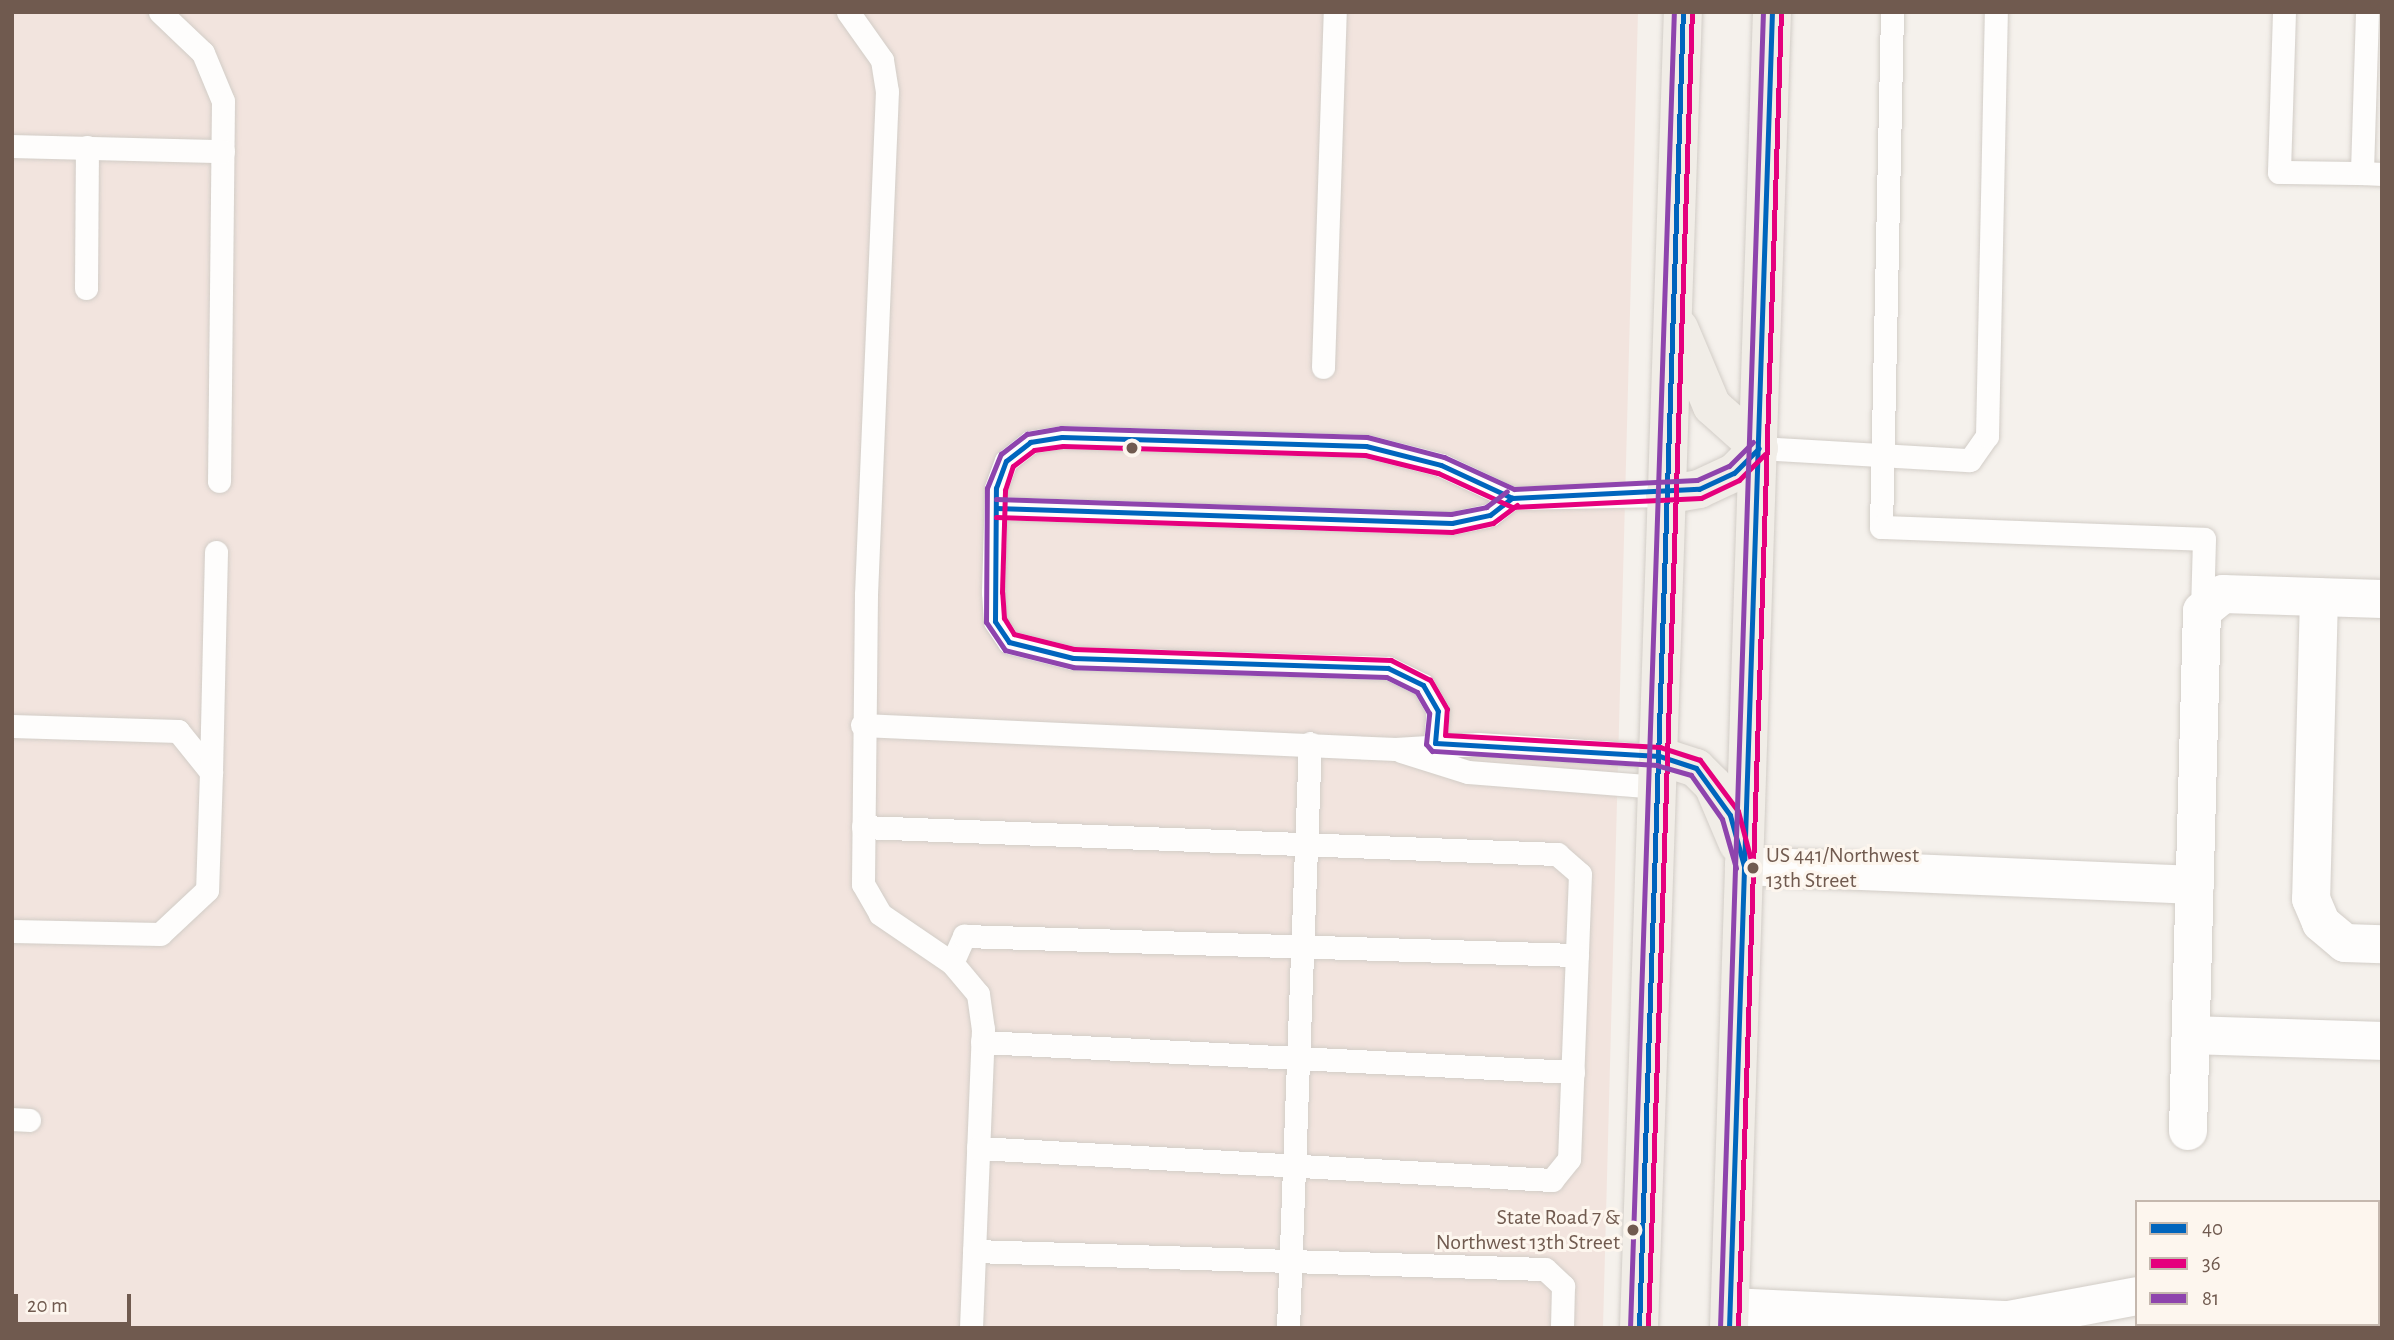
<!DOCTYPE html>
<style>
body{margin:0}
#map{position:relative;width:2394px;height:1340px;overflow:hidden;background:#f5f1ec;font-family:"Alegreya Sans",sans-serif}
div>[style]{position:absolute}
.commercial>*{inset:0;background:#f2e4de}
.roads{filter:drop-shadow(0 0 2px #d2cdc7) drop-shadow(0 0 2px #d2cdc7)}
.service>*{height:23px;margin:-11.5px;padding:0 11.5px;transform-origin:11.5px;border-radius:11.5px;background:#fefdfc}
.minor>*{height:38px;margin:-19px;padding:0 19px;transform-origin:19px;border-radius:19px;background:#fefdfc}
.primary>*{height:38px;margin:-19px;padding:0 19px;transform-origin:19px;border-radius:19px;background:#f1ede7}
.bus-1>*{height:5px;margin:-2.5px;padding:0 2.5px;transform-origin:2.5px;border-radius:2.5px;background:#0065bd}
.bus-2>*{height:5px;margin:-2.5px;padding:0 2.5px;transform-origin:2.5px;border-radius:2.5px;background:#e5007d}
.bus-3>*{height:5px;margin:-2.5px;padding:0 2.5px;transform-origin:2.5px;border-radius:2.5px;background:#8e44ad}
.dots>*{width:19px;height:19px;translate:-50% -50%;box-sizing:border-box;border:4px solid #fdf6ee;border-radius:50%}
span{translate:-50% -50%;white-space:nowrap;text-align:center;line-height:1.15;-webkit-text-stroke:6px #fdf6ee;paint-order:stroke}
.bus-label{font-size:22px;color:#705a4f}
.left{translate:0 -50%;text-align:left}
.right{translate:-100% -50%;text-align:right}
.frame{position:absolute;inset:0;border:14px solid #705a4f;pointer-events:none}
.legend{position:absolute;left:2135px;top:1200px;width:245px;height:126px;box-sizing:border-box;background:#fdf6ee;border:2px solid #c5b8ae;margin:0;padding:9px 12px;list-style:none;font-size:21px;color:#705a4f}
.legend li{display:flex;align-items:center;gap:14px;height:35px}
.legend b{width:35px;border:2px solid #c5b8ae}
.scale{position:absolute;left:14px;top:1294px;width:117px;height:32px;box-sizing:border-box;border:4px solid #705a4f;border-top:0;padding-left:9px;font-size:21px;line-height:24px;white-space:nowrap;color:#705a4f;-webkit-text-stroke:5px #fdf6ee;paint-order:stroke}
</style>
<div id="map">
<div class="commercial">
<i style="clip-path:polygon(12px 12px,1638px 12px,1603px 1328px,12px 1328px)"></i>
</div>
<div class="roads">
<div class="service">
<i style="left:160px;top:12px;width:59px;rotate:43.6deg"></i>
<i style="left:203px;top:53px;width:52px;rotate:67.4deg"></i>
<i style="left:223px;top:101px;width:380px;rotate:90.6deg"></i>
<i style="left:848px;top:12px;width:59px;rotate:54.7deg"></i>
<i style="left:882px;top:60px;width:31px;rotate:81deg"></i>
<i style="left:887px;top:91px;width:504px;rotate:92.39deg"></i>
<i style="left:866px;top:595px;width:289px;rotate:90.6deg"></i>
<i style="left:863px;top:884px;width:34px;rotate:60deg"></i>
<i style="left:880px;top:914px;width:87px;rotate:34.2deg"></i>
<i style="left:952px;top:963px;width:40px;rotate:50deg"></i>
<i style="left:978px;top:994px;width:35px;rotate:82deg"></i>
<i style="left:983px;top:1029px;width:299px;rotate:92.3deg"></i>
<i style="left:1892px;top:12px;width:515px;rotate:91.22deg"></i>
<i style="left:1881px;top:527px;width:323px;rotate:2.1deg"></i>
<i style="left:2204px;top:539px;width:72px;rotate:91.6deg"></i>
<i style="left:2284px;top:12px;width:160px;rotate:91.8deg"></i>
<i style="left:2279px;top:172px;width:83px;rotate:0.7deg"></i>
<i style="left:2367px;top:12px;width:161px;rotate:91.8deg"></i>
<i style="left:2362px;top:173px;width:20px;rotate:3deg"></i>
<i style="left:12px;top:146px;width:211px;rotate:1.4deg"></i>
<i style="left:86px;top:288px;width:141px;rotate:-89.6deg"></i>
<i style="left:1323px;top:367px;width:355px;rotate:-88.1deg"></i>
<i style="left:1759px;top:448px;width:211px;rotate:3.3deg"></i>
<i style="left:1970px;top:460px;width:29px;rotate:-55deg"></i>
<i style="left:1987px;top:436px;width:424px;rotate:-88.8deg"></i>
<i style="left:996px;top:508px;width:456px;rotate:1.9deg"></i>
<i style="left:1452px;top:523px;width:39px;rotate:-12deg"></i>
<i style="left:1490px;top:515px;width:28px;rotate:-38deg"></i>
<i style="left:862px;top:725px;width:534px;rotate:2.58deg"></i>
<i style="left:1395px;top:749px;width:83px;rotate:-3.4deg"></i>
<i style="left:1478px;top:744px;width:181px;rotate:3.8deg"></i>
<i style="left:12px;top:726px;width:166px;rotate:1.7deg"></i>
<i style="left:178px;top:731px;width:53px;rotate:51.2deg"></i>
<i style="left:211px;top:772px;width:118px;rotate:91.9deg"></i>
<i style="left:207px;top:890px;width:64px;rotate:136.9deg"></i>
<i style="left:160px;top:934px;width:148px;rotate:-178.8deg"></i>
<i style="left:1435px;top:743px;width:32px;rotate:-85deg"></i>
<i style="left:1438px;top:711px;width:30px;rotate:-120deg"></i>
<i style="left:1423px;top:685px;width:39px;rotate:-154deg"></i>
<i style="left:1388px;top:668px;width:315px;rotate:-178.2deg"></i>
<i style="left:1073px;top:658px;width:66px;rotate:-166deg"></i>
<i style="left:1009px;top:642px;width:25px;rotate:-124deg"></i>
<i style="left:995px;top:621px;width:29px;rotate:-94deg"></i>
<i style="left:993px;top:592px;width:104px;rotate:-88.3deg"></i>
<i style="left:996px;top:488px;width:29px;rotate:-70deg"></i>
<i style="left:1006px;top:461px;width:31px;rotate:-38deg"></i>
<i style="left:1030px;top:442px;width:32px;rotate:-9deg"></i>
<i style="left:1062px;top:437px;width:304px;rotate:1.7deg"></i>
<i style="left:1366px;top:446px;width:77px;rotate:14.2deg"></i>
<i style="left:1441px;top:465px;width:78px;rotate:24.9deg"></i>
<i style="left:1512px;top:498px;width:153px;rotate:-1.1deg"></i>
<i style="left:1401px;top:751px;width:70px;rotate:17.4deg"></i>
<i style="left:1468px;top:772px;width:191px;rotate:4.5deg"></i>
<i style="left:211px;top:772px;width:220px;rotate:-88.7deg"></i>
<i style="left:863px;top:827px;width:695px;rotate:2.23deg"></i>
<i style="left:1557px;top:854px;width:30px;rotate:41deg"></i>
<i style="left:1580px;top:874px;width:285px;rotate:92.2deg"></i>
<i style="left:1569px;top:1159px;width:27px;rotate:129deg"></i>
<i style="left:1552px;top:1180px;width:575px;rotate:-176.81deg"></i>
<i style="left:952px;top:963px;width:30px;rotate:-66deg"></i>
<i style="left:964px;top:936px;width:613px;rotate:1.78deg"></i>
<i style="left:982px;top:1042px;width:592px;rotate:2.91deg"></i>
<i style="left:12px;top:1119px;width:17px;rotate:3deg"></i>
<i style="left:974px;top:1251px;width:571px;rotate:1.81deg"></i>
<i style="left:1545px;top:1269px;width:25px;rotate:43deg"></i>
<i style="left:1563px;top:1286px;width:42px;rotate:91.4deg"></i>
<i style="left:1288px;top:1328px;width:585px;rotate:-87.85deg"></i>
</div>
<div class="minor">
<i style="left:2319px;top:597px;width:302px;rotate:91.5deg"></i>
<i style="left:2311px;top:899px;width:26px;rotate:67deg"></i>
<i style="left:2321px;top:923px;width:31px;rotate:40deg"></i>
<i style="left:2345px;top:943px;width:37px;rotate:2deg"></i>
<i style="left:1744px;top:866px;width:451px;rotate:2.4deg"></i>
<i style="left:2191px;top:1035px;width:191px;rotate:1.8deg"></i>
<i style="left:2188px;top:1131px;width:520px;rotate:-88.46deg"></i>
<i style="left:2202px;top:611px;width:27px;rotate:-39deg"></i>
<i style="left:2223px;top:594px;width:159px;rotate:1.8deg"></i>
<i style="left:1730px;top:1307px;width:279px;rotate:2.7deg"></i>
<i style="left:2009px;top:1320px;width:29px;rotate:16deg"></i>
<i style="left:2009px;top:1320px;width:130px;rotate:-10.6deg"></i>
<i style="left:2378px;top:1320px;width:4px;rotate:27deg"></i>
</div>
<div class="primary">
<i style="left:1679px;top:328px;width:85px;rotate:67.1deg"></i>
<i style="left:1712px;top:406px;width:63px;rotate:41.8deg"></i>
<i style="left:1665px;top:495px;width:35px;rotate:-10deg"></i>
<i style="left:1699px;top:489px;width:38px;rotate:-25deg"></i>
<i style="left:1734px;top:473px;width:35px;rotate:-45deg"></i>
<i style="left:1659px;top:756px;width:39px;rotate:18deg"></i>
<i style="left:1696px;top:768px;width:24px;rotate:45deg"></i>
<i style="left:1713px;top:785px;width:64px;rotate:67deg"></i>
<i style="left:1639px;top:1328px;width:1317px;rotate:-88.09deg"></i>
<i style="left:1729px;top:1328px;width:1317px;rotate:-88.13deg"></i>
</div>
</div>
<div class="bus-1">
<i style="left:996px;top:508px;width:456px;rotate:1.9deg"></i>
<i style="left:1452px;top:523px;width:39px;rotate:-12deg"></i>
<i style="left:1490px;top:515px;width:28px;rotate:-38deg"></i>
<i style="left:1744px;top:866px;width:53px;rotate:-105.4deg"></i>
<i style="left:1730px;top:815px;width:58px;rotate:-125.9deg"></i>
<i style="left:1696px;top:768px;width:39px;rotate:-162deg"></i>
<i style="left:1659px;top:756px;width:224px;rotate:-176.7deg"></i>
<i style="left:1435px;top:743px;width:32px;rotate:-85deg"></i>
<i style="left:1438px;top:711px;width:30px;rotate:-120deg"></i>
<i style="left:1423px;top:685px;width:39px;rotate:-154deg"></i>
<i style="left:1388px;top:668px;width:315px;rotate:-178.2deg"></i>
<i style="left:1073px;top:658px;width:66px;rotate:-166deg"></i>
<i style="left:1009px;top:642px;width:25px;rotate:-124deg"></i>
<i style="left:995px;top:621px;width:133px;rotate:-89.6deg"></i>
<i style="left:996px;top:488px;width:29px;rotate:-70deg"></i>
<i style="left:1006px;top:461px;width:31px;rotate:-38deg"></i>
<i style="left:1030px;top:442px;width:32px;rotate:-9deg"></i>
<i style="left:1062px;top:437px;width:304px;rotate:1.7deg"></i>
<i style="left:1366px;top:446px;width:77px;rotate:14.2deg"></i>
<i style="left:1441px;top:465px;width:78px;rotate:24.9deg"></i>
<i style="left:1512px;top:498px;width:187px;rotate:-2.8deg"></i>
<i style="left:1699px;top:489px;width:38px;rotate:-25deg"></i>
<i style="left:1734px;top:473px;width:35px;rotate:-45deg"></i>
<i style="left:1639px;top:1328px;width:1317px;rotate:-88.09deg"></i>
<i style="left:1729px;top:1328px;width:1317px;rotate:-88.13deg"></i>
</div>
<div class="bus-2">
<i style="left:996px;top:517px;width:456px;rotate:1.9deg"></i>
<i style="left:1452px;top:532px;width:42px;rotate:-12.4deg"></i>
<i style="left:1493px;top:523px;width:30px;rotate:-37deg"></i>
<i style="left:1752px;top:864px;width:55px;rotate:-104.8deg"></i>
<i style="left:1738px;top:811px;width:64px;rotate:-126.7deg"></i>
<i style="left:1700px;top:760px;width:42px;rotate:-162deg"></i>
<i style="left:1660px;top:747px;width:215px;rotate:-176.8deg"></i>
<i style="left:1445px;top:735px;width:26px;rotate:-86deg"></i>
<i style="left:1447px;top:709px;width:34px;rotate:-120deg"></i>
<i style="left:1430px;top:680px;width:44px;rotate:-152.9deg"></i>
<i style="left:1391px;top:660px;width:317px;rotate:-178deg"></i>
<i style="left:1074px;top:649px;width:62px;rotate:-166deg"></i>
<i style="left:1014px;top:634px;width:19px;rotate:-122deg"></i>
<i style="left:1004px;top:618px;width:26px;rotate:-94deg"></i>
<i style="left:1002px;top:592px;width:102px;rotate:-88.3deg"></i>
<i style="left:1005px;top:490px;width:25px;rotate:-72deg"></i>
<i style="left:1013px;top:466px;width:26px;rotate:-37deg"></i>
<i style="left:1034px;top:450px;width:29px;rotate:-8deg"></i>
<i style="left:1063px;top:446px;width:302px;rotate:1.7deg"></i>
<i style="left:1365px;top:455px;width:75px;rotate:13.9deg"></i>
<i style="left:1438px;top:473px;width:81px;rotate:24.7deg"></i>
<i style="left:1512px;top:507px;width:189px;rotate:-2.7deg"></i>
<i style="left:1701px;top:498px;width:42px;rotate:-25.3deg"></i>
<i style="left:1739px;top:480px;width:37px;rotate:-45deg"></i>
<i style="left:1648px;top:1328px;width:1317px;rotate:-88.09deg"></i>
<i style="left:1738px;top:1328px;width:1317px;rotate:-88.13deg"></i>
</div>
<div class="bus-3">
<i style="left:996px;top:499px;width:455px;rotate:1.9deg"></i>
<i style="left:1451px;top:514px;width:36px;rotate:-11deg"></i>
<i style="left:1486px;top:507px;width:26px;rotate:-37deg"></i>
<i style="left:1736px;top:868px;width:51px;rotate:-105.9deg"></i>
<i style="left:1722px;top:819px;width:54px;rotate:-125.2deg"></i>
<i style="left:1691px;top:775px;width:35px;rotate:-164deg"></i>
<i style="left:1657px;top:765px;width:225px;rotate:-176.4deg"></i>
<i style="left:1432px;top:751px;width:9px;rotate:-131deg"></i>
<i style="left:1426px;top:744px;width:31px;rotate:-84deg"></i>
<i style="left:1429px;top:713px;width:24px;rotate:-120deg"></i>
<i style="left:1417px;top:692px;width:34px;rotate:-154deg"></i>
<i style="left:1386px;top:677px;width:313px;rotate:-178.2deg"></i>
<i style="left:1073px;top:667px;width:70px;rotate:-166deg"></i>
<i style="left:1005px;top:650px;width:34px;rotate:-124deg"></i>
<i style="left:986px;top:622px;width:134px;rotate:-89.6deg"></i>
<i style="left:987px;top:488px;width:37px;rotate:-68deg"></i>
<i style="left:1001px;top:454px;width:33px;rotate:-38deg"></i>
<i style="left:1027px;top:434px;width:35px;rotate:-10deg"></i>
<i style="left:1061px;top:428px;width:306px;rotate:1.7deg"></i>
<i style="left:1367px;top:437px;width:80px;rotate:14.6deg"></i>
<i style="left:1444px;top:457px;width:77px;rotate:24.6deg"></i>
<i style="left:1514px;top:489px;width:183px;rotate:-2.8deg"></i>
<i style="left:1697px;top:480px;width:35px;rotate:-24deg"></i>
<i style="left:1729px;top:466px;width:34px;rotate:-45deg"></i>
<i style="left:1630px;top:1328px;width:1317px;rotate:-88.09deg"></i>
<i style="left:1720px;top:1328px;width:1317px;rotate:-88.13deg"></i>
</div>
<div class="dots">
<i style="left:1132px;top:448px;background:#705a4f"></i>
<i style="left:1753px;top:868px;background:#705a4f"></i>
<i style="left:1633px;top:1230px;background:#705a4f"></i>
</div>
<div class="bus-label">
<span class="left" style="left:1766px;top:868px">US 441/Northwest<br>13th Street</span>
<span class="right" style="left:1620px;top:1230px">State Road 7 &amp;<br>Northwest 13th Street</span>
</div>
<div class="frame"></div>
<ul class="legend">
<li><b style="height:9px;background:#0065bd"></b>40</li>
<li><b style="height:9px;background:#e5007d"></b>36</li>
<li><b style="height:9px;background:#8e44ad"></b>81</li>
</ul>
<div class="scale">20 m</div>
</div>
